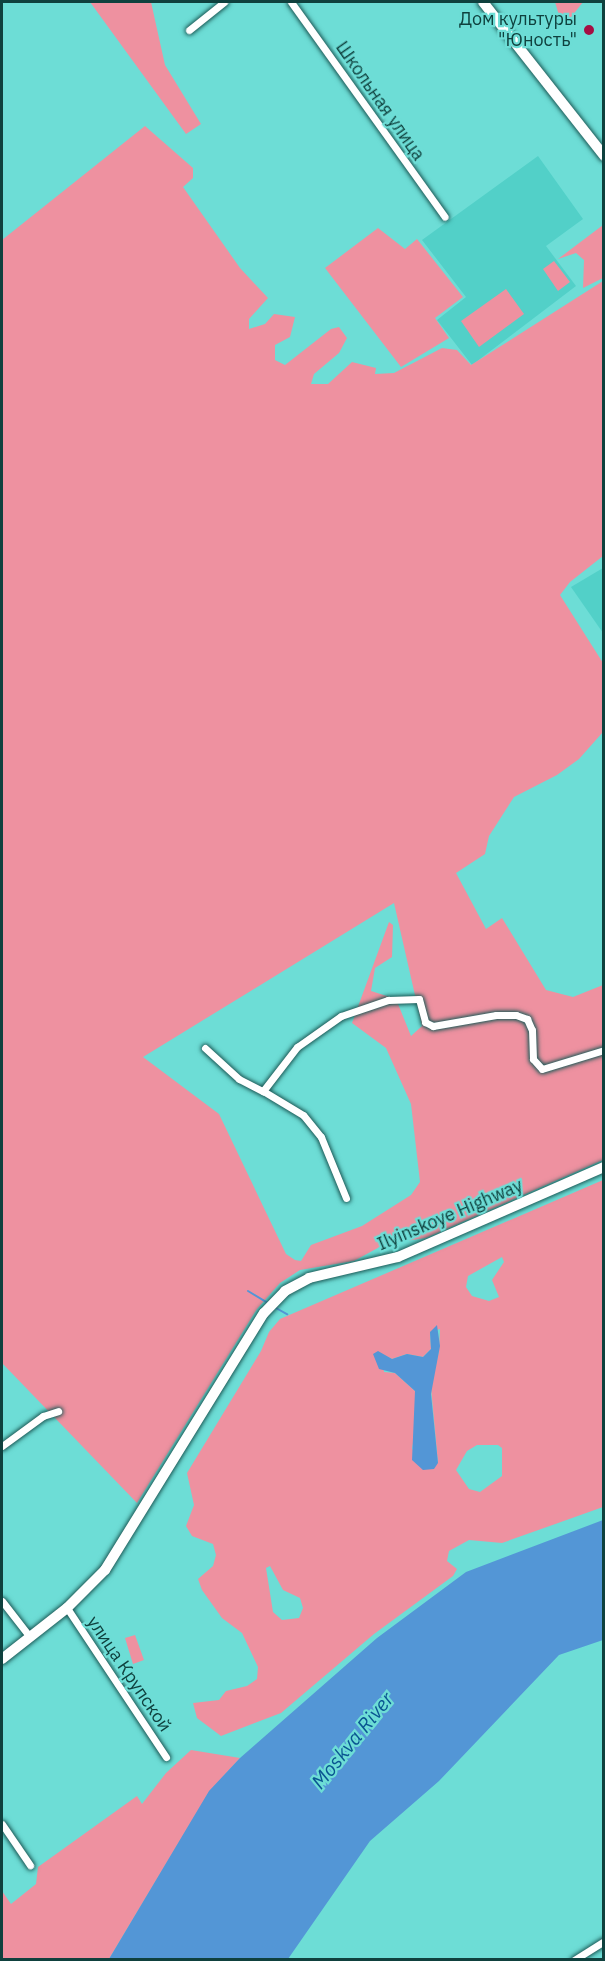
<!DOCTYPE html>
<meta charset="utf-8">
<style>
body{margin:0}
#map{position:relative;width:605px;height:1961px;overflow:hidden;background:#6dddd6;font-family:"IBM Plex Sans",sans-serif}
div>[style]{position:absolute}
.built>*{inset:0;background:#52d0c8}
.green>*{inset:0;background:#ee91a0}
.water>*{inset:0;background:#5396d6}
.stream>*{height:2px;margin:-1px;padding:0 1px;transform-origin:1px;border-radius:1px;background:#5396d6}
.roads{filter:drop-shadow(0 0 2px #1d5a57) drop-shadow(0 0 2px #1d5a57)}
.street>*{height:7px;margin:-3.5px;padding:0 3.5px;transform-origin:3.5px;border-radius:3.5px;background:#fff}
.secondary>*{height:10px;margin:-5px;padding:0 5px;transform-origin:5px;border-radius:5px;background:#fff}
.dots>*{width:16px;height:16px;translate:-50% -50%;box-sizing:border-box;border:3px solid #6dddd6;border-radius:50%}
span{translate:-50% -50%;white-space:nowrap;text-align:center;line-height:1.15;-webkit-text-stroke:4.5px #6dddd6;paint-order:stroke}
.poi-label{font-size:18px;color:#0f413e}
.right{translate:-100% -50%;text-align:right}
.street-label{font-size:18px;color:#0f413e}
.water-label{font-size:20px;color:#0a5692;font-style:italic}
.frame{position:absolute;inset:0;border:3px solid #0f413e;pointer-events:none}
</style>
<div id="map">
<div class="built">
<i style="clip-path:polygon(538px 156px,583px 219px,546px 246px,576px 286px,472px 365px,437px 320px,466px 297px,422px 240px)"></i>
<i style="clip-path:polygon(603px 568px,603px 633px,571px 587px)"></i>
</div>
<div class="green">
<i style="clip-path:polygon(90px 2px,151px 2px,165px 65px,201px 124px,186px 134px)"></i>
<i style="clip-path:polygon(555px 2px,583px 2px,568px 21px,561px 22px)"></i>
<i style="clip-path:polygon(evenodd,145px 126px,193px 168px,193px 178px,183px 187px,240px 268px,268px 298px,249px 319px,249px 329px,265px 324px,274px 314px,295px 317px,290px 337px,275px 345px,275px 360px,285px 365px,331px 329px,339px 327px,347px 338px,339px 353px,314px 374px,311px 384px,328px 384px,352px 362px,376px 368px,375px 374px,394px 373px,442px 348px,457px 350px,471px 365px,603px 281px,603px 556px,570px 582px,560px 595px,603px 663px,603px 732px,579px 759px,557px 775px,514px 797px,489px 836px,485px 854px,456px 873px,486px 929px,502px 918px,546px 990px,573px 997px,603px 985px,603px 1160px,426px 1238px,385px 1244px,354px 1261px,300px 1270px,280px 1283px,257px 1309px,137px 1503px,2px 1363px,2px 240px,145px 126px,394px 903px,422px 1026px,411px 1036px,396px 999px,371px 991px,375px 968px,392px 957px,393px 925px,389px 922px,352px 1023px,386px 1048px,411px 1104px,420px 1182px,411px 1195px,362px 1226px,311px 1245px,301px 1261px,295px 1260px,286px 1254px,219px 1114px,143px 1057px,394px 903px)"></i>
<i style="clip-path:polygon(603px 225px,603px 278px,583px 288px,584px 260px,576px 253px,558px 259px)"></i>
<i style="clip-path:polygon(378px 228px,405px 249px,417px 239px,463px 297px,435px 318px,449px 338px,401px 367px,325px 268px)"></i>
<i style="clip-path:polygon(554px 261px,570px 282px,558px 291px,543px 269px)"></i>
<i style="clip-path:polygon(506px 289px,524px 314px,479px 347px,461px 321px)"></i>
<i style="clip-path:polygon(evenodd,603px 1180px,603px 1507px,502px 1543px,469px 1540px,449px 1551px,447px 1561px,457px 1569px,453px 1576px,374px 1634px,281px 1713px,221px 1736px,197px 1718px,193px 1703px,219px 1700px,226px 1691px,247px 1686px,257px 1679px,258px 1667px,242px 1633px,222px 1618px,202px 1590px,198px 1579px,213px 1566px,216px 1555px,213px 1544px,192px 1536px,186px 1526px,194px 1505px,187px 1473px,261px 1351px,269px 1332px,280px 1319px,603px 1180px,502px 1257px,504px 1262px,492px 1280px,499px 1297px,489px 1301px,472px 1296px,466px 1287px,468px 1276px,502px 1257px,603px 1180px,440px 1329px,439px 1351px,431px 1388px,438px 1463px,412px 1449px,416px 1426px,415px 1391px,395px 1373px,384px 1372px,382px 1354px,392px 1359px,407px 1354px,423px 1357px,431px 1349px,430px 1332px,440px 1329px,603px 1180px,477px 1445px,498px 1445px,502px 1448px,502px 1476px,480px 1492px,469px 1489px,456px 1470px,467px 1451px,477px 1445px,603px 1180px,270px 1566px,283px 1590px,300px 1598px,303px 1608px,299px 1618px,282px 1620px,273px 1612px,266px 1568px,270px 1566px)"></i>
<i style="clip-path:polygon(135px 1635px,144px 1660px,133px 1664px,125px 1638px)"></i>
<i style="clip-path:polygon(191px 1750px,240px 1758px,209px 1792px,109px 1959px,2px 1959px,2px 1891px,11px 1904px,36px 1884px,38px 1867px,137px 1796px,142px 1804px,166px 1773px)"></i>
</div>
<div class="water">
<i style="clip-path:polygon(437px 1325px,440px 1346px,431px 1394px,438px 1463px,434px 1469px,423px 1470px,412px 1460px,415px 1391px,395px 1373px,379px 1369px,373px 1354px,378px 1351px,392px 1359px,407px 1354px,423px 1357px,431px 1349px,430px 1332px)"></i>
<i style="clip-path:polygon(603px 1520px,603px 1640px,559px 1655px,439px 1781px,370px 1841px,288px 1959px,109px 1959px,209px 1791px,240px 1758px,377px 1638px,466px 1572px)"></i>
</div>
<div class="stream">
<i style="left:248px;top:1291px;width:21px;rotate:31deg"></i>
<i style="left:276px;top:1308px;width:13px;rotate:29deg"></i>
</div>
<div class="roads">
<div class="street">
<i style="left:291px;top:2px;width:264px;rotate:54.4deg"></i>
<i style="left:189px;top:30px;width:45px;rotate:-38.7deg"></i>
<i style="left:205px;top:1048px;width:46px;rotate:42.4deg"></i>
<i style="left:239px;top:1079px;width:27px;rotate:27deg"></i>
<i style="left:346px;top:1198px;width:66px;rotate:-112.3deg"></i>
<i style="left:321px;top:1137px;width:28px;rotate:-129deg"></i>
<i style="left:303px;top:1115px;width:47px;rotate:-149deg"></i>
<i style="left:263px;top:1091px;width:56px;rotate:-52.3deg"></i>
<i style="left:297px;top:1047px;width:54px;rotate:-35.2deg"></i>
<i style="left:341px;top:1016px;width:50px;rotate:-18.8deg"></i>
<i style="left:388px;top:1000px;width:31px;rotate:-2deg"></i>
<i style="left:419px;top:999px;width:24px;rotate:75deg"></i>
<i style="left:425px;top:1022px;width:9px;rotate:27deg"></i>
<i style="left:433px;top:1026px;width:64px;rotate:-9.9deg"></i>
<i style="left:496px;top:1015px;width:20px"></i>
<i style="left:516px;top:1015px;width:12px;rotate:20deg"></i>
<i style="left:527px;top:1019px;width:12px;rotate:66deg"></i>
<i style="left:532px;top:1030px;width:29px;rotate:88deg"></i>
<i style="left:533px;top:1059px;width:13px;rotate:48deg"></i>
<i style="left:542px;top:1069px;width:65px;rotate:-17deg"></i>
<i style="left:2px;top:1446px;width:51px;rotate:-36.2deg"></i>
<i style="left:43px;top:1416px;width:16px;rotate:-18deg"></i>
<i style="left:2px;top:1601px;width:46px;rotate:52.1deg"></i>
<i style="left:67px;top:1608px;width:179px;rotate:56.4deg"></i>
<i style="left:2px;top:1824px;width:50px;rotate:55.7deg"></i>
<i style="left:574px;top:1960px;width:36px;rotate:-32deg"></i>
</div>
<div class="secondary">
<i style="left:483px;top:2px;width:196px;rotate:51.8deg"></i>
<i style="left:2px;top:1659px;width:83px;rotate:-38.1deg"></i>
<i style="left:67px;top:1608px;width:54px;rotate:-45deg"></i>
<i style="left:105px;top:1570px;width:302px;rotate:-58.3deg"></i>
<i style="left:264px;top:1313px;width:30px;rotate:-46deg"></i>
<i style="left:285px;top:1291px;width:27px;rotate:-28deg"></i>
<i style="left:309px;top:1278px;width:91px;rotate:-13.3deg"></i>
<i style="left:398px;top:1257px;width:225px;rotate:-23.6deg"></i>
</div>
</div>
<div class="dots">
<i style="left:589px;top:30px;background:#a50e43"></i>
</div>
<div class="poi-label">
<span class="right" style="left:577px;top:30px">Дом культуры<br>"Юность"</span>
</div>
<div class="street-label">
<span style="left:380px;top:101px;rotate:55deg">Школьная улица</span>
<span style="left:450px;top:1215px;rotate:-23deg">Ilyinskoye Highway</span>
<span style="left:129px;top:1674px;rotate:56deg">улица Крупской</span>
</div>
<div class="water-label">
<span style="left:352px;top:1740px;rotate:-51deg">Moskva River</span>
</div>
<div class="frame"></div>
</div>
